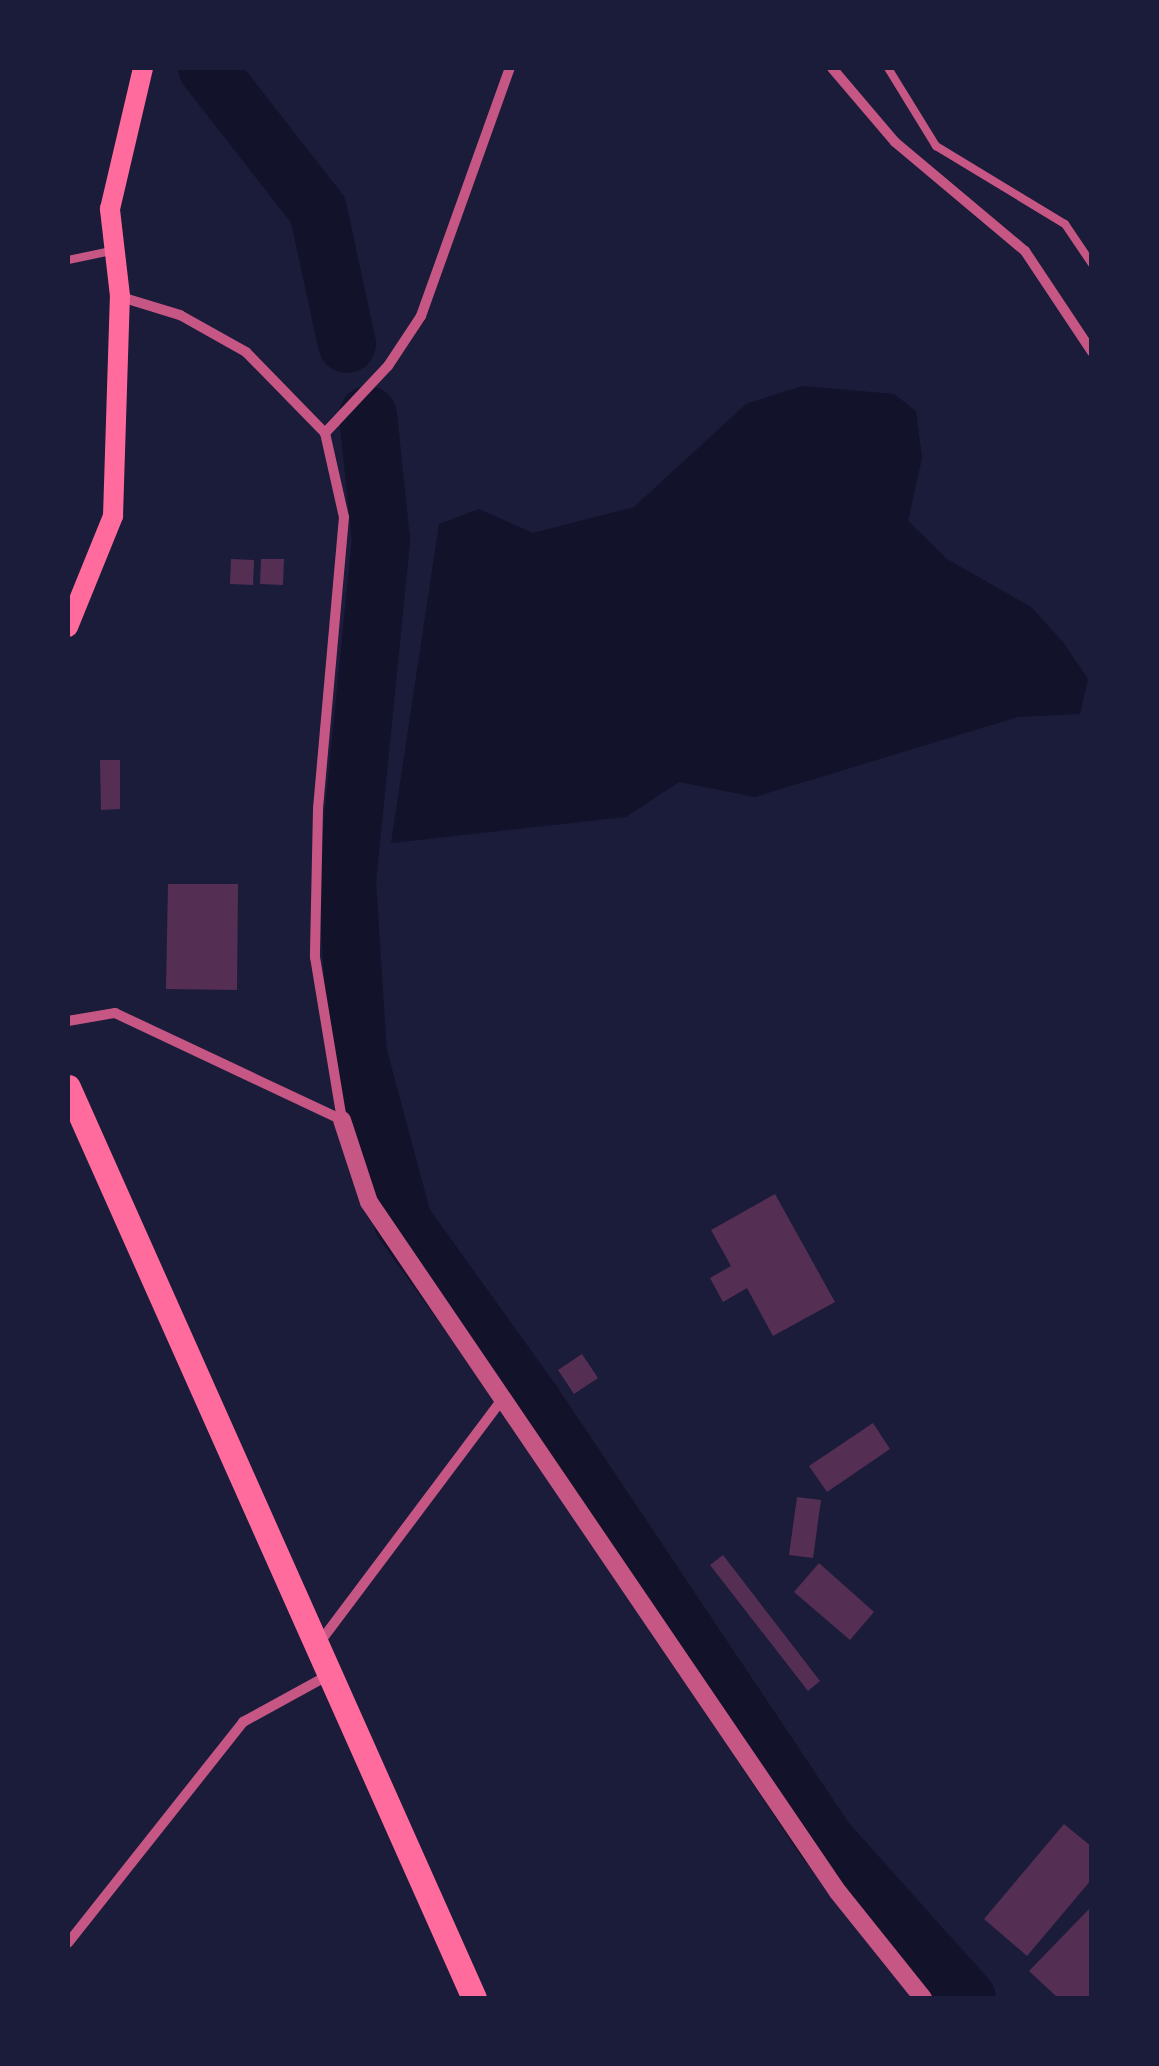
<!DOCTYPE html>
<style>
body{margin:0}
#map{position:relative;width:1159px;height:2066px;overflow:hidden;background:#1b1b3a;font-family:Roboto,sans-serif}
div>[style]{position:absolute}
.water>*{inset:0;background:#12122b}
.river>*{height:58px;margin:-29px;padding:0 29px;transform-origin:29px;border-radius:29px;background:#12122b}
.building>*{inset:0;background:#542f53}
.service>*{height:8px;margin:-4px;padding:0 4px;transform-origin:4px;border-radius:4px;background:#c65784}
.minor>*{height:10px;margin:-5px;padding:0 5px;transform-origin:5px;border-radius:5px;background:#c65784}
.tertiary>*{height:18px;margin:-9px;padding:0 9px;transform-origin:9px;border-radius:9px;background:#c65784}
.secondary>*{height:20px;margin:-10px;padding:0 10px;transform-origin:10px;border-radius:10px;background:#ff6b9d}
.primary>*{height:25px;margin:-12.5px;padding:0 12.5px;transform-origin:12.5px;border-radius:12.5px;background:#ff6b9d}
span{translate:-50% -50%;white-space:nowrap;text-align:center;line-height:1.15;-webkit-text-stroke:8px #1b1b3a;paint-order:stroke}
.frame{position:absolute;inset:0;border:70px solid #1b1b3a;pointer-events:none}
</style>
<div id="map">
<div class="water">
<i style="clip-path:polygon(802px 386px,894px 394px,916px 411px,922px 458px,908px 521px,947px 559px,1031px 607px,1063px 642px,1088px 679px,1080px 714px,1018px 717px,755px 797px,679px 782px,626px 817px,391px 843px,439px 524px,479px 509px,533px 533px,634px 507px,746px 404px)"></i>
</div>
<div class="river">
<i style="left:207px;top:68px;width:180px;rotate:52deg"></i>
<i style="left:318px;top:210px;width:137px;rotate:77.8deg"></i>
<i style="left:368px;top:415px;width:126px;rotate:84.1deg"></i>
<i style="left:381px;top:540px;width:343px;rotate:95.7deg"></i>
<i style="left:347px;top:881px;width:173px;rotate:86.4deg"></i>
<i style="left:358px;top:1054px;width:174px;rotate:75deg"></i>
<i style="left:403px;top:1222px;width:223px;rotate:54.3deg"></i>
<i style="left:533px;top:1403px;width:527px;rotate:56.22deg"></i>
<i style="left:826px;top:1841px;width:211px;rotate:48.1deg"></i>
</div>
<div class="building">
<i style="clip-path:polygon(231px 559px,254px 560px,253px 585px,230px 584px)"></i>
<i style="clip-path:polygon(261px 559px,284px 559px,283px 585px,260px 584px)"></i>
<i style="clip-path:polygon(100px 760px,120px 760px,120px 809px,101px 810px)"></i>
<i style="clip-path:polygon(168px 884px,238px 884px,237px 990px,166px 989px)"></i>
<i style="clip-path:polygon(775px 1194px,835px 1302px,773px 1336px,747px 1288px,723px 1302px,710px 1278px,731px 1266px,711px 1230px)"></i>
<i style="clip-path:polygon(582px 1354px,598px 1378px,574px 1394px,558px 1370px)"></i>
<i style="clip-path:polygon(873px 1423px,890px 1449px,827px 1492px,809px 1466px)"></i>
<i style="clip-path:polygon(797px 1497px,821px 1500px,813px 1558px,789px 1555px)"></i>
<i style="clip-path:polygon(723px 1555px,820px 1681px,808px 1691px,710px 1565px)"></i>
<i style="clip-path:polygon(819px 1563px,874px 1612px,850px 1640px,794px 1592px)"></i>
<i style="clip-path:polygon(1064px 1824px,1092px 1847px,1092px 1879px,1027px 1956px,984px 1919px)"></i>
<i style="clip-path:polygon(1092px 1906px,1092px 1998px,1058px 1998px,1029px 1971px)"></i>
</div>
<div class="service">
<i style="left:888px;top:68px;width:92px;rotate:58.4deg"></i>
<i style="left:936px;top:146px;width:151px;rotate:31.2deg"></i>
<i style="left:1065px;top:224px;width:48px;rotate:56deg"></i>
<i style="left:68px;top:260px;width:44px;rotate:-11.8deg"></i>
</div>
<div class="minor">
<i style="left:832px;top:68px;width:97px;rotate:49.6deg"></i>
<i style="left:895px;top:142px;width:170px;rotate:40deg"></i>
<i style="left:1025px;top:251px;width:121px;rotate:56.4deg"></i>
<i style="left:121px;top:297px;width:62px;rotate:17deg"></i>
<i style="left:180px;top:315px;width:76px;rotate:29.3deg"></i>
<i style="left:246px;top:352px;width:113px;rotate:45.7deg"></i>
<i style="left:325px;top:433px;width:86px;rotate:77.3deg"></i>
<i style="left:344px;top:517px;width:293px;rotate:95.1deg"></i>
<i style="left:318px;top:809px;width:148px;rotate:91.2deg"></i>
<i style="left:315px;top:957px;width:165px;rotate:80.6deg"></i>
<i style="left:325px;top:433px;width:92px;rotate:-46.8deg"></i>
<i style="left:388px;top:366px;width:60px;rotate:-56.6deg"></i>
<i style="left:421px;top:316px;width:263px;rotate:-70.3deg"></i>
<i style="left:68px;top:1021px;width:48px;rotate:-9.7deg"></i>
<i style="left:115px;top:1013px;width:251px;rotate:25.2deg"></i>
<i style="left:320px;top:1642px;width:305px;rotate:-53.1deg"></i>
<i style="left:68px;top:1943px;width:282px;rotate:-51.6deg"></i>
<i style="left:243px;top:1722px;width:98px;rotate:-28.7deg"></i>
</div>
<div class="tertiary">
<i style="left:342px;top:1120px;width:86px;rotate:71.8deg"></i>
<i style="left:369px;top:1202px;width:834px;rotate:55.8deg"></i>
<i style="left:838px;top:1892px;width:136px;rotate:51.3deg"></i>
</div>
<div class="secondary">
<i style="left:68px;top:627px;width:120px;rotate:-67.9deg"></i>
<i style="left:113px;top:516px;width:220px;rotate:-88.2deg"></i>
<i style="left:120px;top:296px;width:88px;rotate:-96.6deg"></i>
<i style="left:110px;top:209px;width:145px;rotate:-76.8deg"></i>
</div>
<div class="primary">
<i style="left:68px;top:1087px;width:997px;rotate:65.98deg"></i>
</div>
<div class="frame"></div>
</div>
